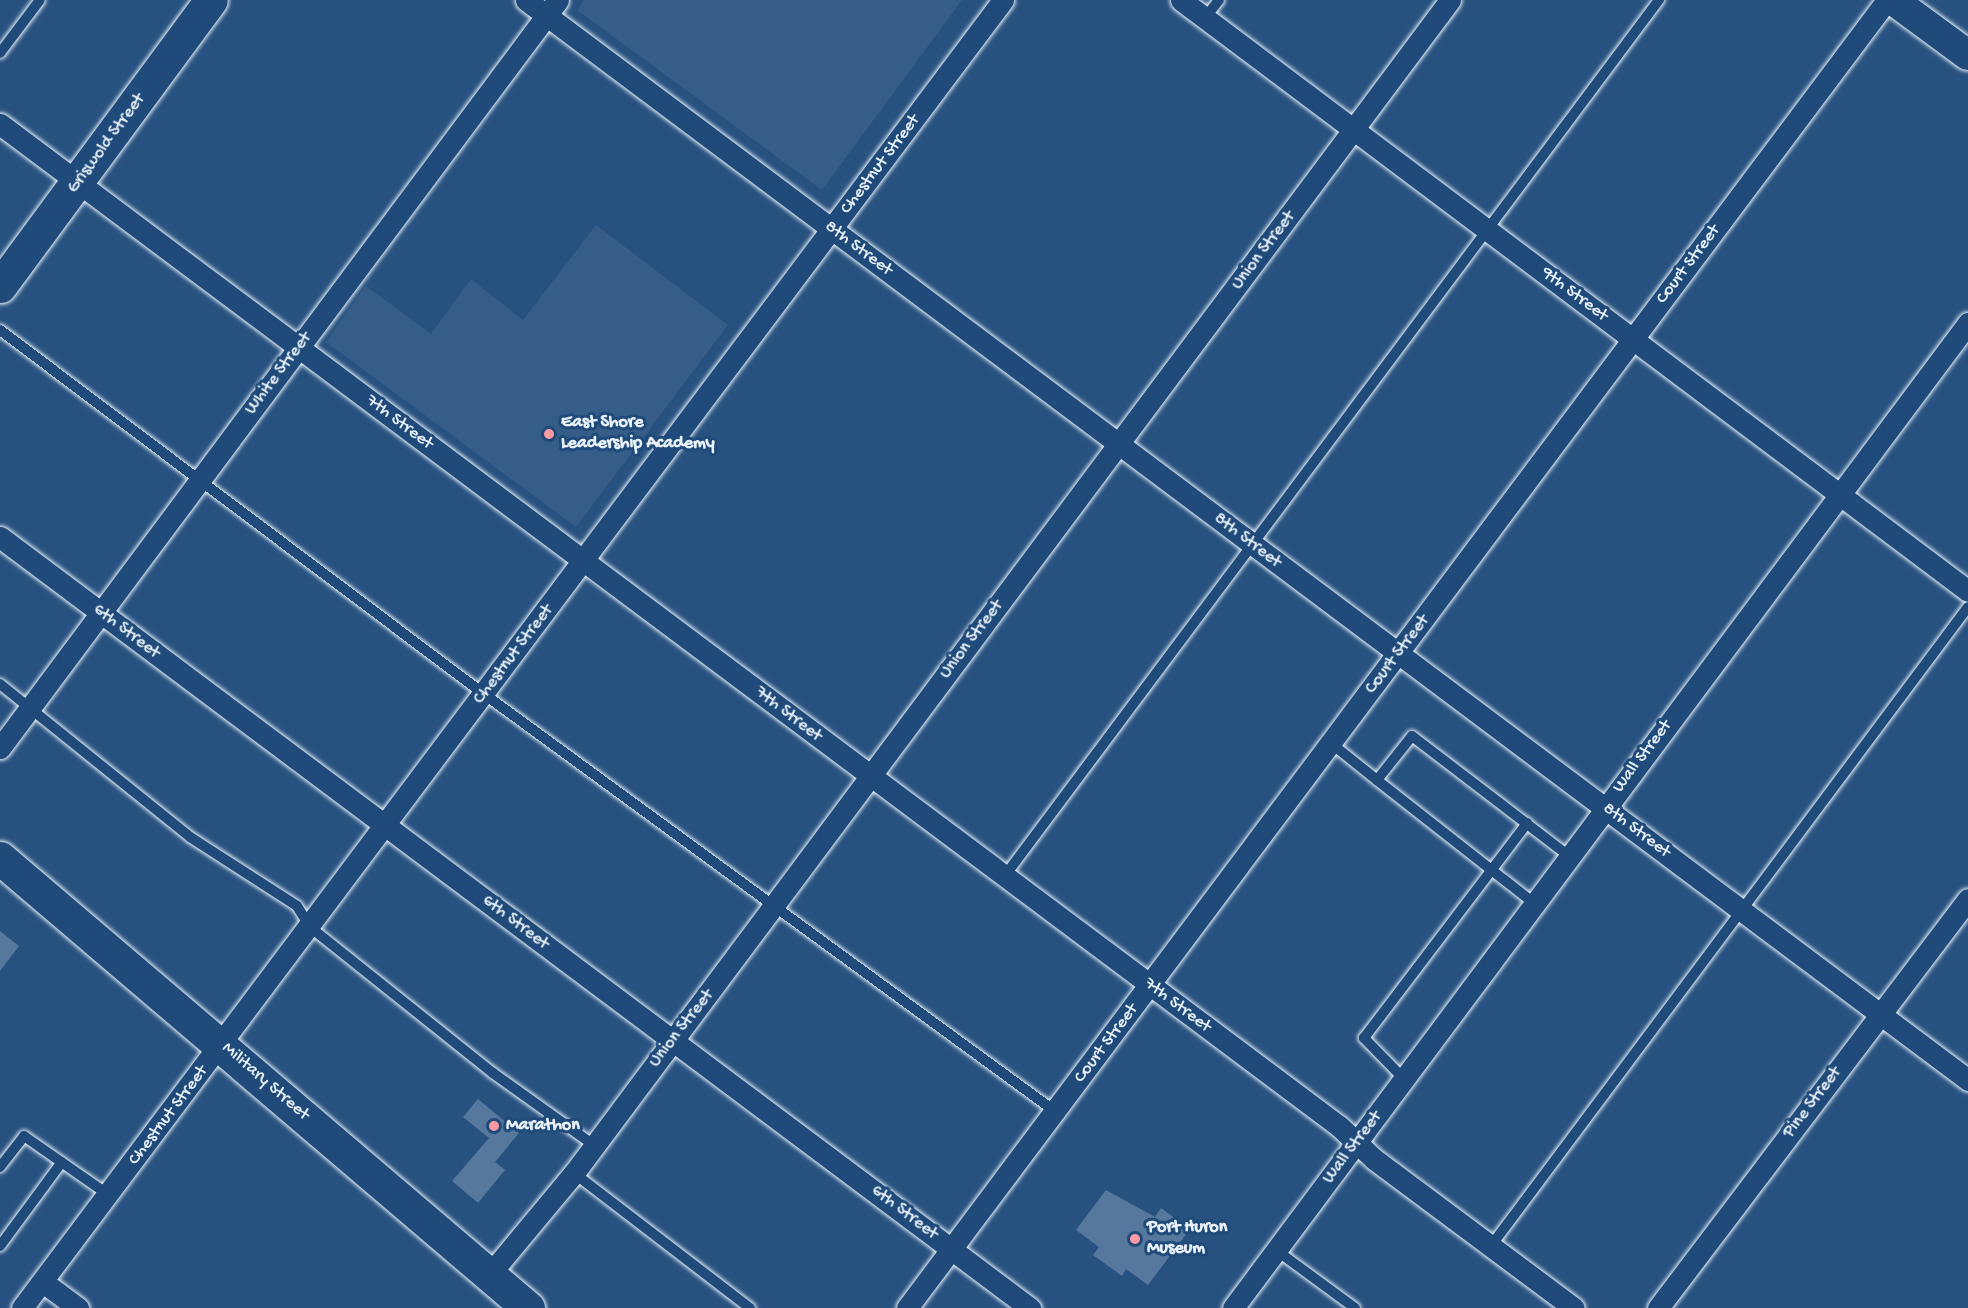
<!DOCTYPE html>
<style>
body{margin:0}
#map{position:relative;width:1968px;height:1308px;overflow:hidden;background:#27517f;font-family:"Gochi Hand",sans-serif}
div>[style]{position:absolute}
.built>*{inset:0;background:#355d88}
.building>*{inset:0;background:#57789d}
.roads{filter:drop-shadow(0 0 2px #e8f1f8) drop-shadow(0 0 2px #e8f1f8)}
.lane>*{height:10px;margin:-5px;padding:0 5px;transform-origin:5px;border-radius:5px;background:#1f4a7a}
.street>*{height:21px;margin:-10.5px;padding:0 10.5px;transform-origin:10.5px;border-radius:10.5px;background:#1f4a7a}
.secondary>*{height:30px;margin:-15px;padding:0 15px;transform-origin:15px;border-radius:15px;background:#1f4a7a}
.primary>*{height:33px;margin:-16.5px;padding:0 16.5px;transform-origin:16.5px;border-radius:16.5px;background:#1f4a7a}
.dots>*{width:16px;height:16px;translate:-50% -50%;box-sizing:border-box;border:3px solid #1f4a7a;border-radius:50%}
span{translate:-50% -50%;white-space:nowrap;text-align:center;line-height:1.15;-webkit-text-stroke:6px #1f4a7a;paint-order:stroke}
.street-label{font-size:18px;color:#e8f1f8}
.poi-label{font-size:18px;color:#e8f1f8;font-weight:700}
.left{translate:0 -50%;text-align:left}
</style>
<div id="map">
<div class="built">
<i style="clip-path:polygon(584px 0,962px 0,822px 190px,577px 10px)"></i>
<i style="clip-path:polygon(596px 225px,728px 325px,576px 527px,326px 342px,366px 286px,431px 334px,471px 279px,523px 320px)"></i>
</div>
<div class="building">
<i style="clip-path:polygon(0 931px,19px 946px,0 971px)"></i>
<i style="clip-path:polygon(478px 1099px,519px 1133px,495px 1162px,505px 1170px,478px 1203px,452px 1181px,489px 1138px,463px 1117px)"></i>
<i style="clip-path:polygon(1106px 1190px,1155px 1217px,1161px 1208px,1190px 1229px,1148px 1285px,1126px 1269px,1122px 1276px,1093px 1255px,1099px 1247px,1076px 1230px)"></i>
</div>
<div class="roads">
<div class="lane">
<i style="left:1205px;top:18px;width:23px;rotate:-52deg"></i>
<i style="left:0;top:53px;width:66px;rotate:-53deg"></i>
<i style="left:0;top:330px;width:606px;rotate:36.95deg"></i>
<i style="left:484px;top:694px;width:708px;rotate:36.16deg"></i>
<i style="left:0;top:684px;width:244px;rotate:38.8deg"></i>
<i style="left:190px;top:837px;width:127px;rotate:32.8deg"></i>
<i style="left:297px;top:906px;width:25px;rotate:58deg"></i>
<i style="left:310px;top:927px;width:234px;rotate:38.6deg"></i>
<i style="left:493px;top:1073px;width:125px;rotate:35.6deg"></i>
<i style="left:1332px;top:744px;width:58px;rotate:38.7deg"></i>
<i style="left:1004px;top:877px;width:1095px;rotate:-53.25deg"></i>
<i style="left:1535px;top:904px;width:201px;rotate:-141.9deg"></i>
<i style="left:1377px;top:780px;width:56px;rotate:-51.5deg"></i>
<i style="left:1412px;top:736px;width:199px;rotate:37.4deg"></i>
<i style="left:1405px;top:1080px;width:59px;rotate:-134.3deg"></i>
<i style="left:1364px;top:1038px;width:270px;rotate:-52.8deg"></i>
<i style="left:0;top:1167px;width:39px;rotate:-52deg"></i>
<i style="left:24px;top:1136px;width:103px;rotate:34.8deg"></i>
<i style="left:574px;top:1173px;width:222px;rotate:37.5deg"></i>
<i style="left:0;top:1246px;width:104px;rotate:-53.6deg"></i>
<i style="left:1491px;top:1246px;width:797px;rotate:-53.26deg"></i>
<i style="left:1276px;top:1250px;width:98px;rotate:36.3deg"></i>
</div>
<div class="street">
<i style="left:526px;top:0;width:1802px;rotate:36.83deg"></i>
<i style="left:1181px;top:0;width:984px;rotate:36.9deg"></i>
<i style="left:0;top:124px;width:1672px;rotate:36.81deg"></i>
<i style="left:1339px;top:1126px;width:48px;rotate:43.3deg"></i>
<i style="left:1374px;top:1159px;width:249px;rotate:36.7deg"></i>
<i style="left:0;top:537px;width:1287px;rotate:36.82deg"></i>
<i style="left:0;top:748px;width:933px;rotate:-53.28deg"></i>
<i style="left:489px;top:1275px;width:133px;rotate:-50.2deg"></i>
<i style="left:574px;top:1173px;width:1464px;rotate:-53.25deg"></i>
<i style="left:43px;top:1282px;width:44px;rotate:36.6deg"></i>
<i style="left:22px;top:1308px;width:1635px;rotate:-53.13deg"></i>
<i style="left:907px;top:1308px;width:1634px;rotate:-53.16deg"></i>
<i style="left:1233px;top:1308px;width:1229px;rotate:-53.27deg"></i>
<i style="left:1658px;top:1308px;width:513px;rotate:-52.84deg"></i>
</div>
<div class="secondary">
<i style="left:1893px;top:0;width:93px;rotate:36.3deg"></i>
</div>
<div class="primary">
<i style="left:0;top:286px;width:355px;rotate:-53.6deg"></i>
<i style="left:0;top:858px;width:694px;rotate:40.44deg"></i>
</div>
</div>
<div class="dots">
<i style="left:549px;top:434px;background:#ff9aa2"></i>
<i style="left:494px;top:1126px;background:#ff9aa2"></i>
<i style="left:1135px;top:1239px;background:#ff9aa2"></i>
</div>
<div class="street-label">
<span style="left:107px;top:144px;rotate:-54deg">Griswold Street</span>
<span style="left:881px;top:165px;rotate:-53deg">Chestnut Street</span>
<span style="left:858px;top:249px;rotate:37deg">8th Street</span>
<span style="left:1264px;top:251px;rotate:-53deg">Union Street</span>
<span style="left:1689px;top:265px;rotate:-53deg">Court Street</span>
<span style="left:1574px;top:295px;rotate:37deg">9th Street</span>
<span style="left:279px;top:374px;rotate:-53deg">White Street</span>
<span style="left:399px;top:423px;rotate:37deg">7th Street</span>
<span style="left:1247px;top:541px;rotate:37deg">8th Street</span>
<span style="left:126px;top:632px;rotate:37deg">6th Street</span>
<span style="left:972px;top:640px;rotate:-53deg">Union Street</span>
<span style="left:514px;top:655px;rotate:-53deg">Chestnut Street</span>
<span style="left:1398px;top:655px;rotate:-53deg">Court Street</span>
<span style="left:788px;top:715px;rotate:37deg">7th Street</span>
<span style="left:1643px;top:757px;rotate:-53deg">Wall Street</span>
<span style="left:1636px;top:831px;rotate:37deg">8th Street</span>
<span style="left:515px;top:923px;rotate:37deg">6th Street</span>
<span style="left:1177px;top:1006px;rotate:37deg">7th Street</span>
<span style="left:682px;top:1029px;rotate:-52deg">Union Street</span>
<span style="left:1107px;top:1044px;rotate:-53deg">Court Street</span>
<span style="left:265px;top:1082px;rotate:41deg">Military Street</span>
<span style="left:1813px;top:1103px;rotate:-53deg">Pine Street</span>
<span style="left:169px;top:1116px;rotate:-53deg">Chestnut Street</span>
<span style="left:1353px;top:1148px;rotate:-53deg">Wall Street</span>
<span style="left:904px;top:1213px;rotate:37deg">6th Street</span>
</div>
<div class="poi-label">
<span class="left" style="left:561px;top:434px">East Shore<br>Leadership Academy</span>
<span class="left" style="left:506px;top:1126px">Marathon</span>
<span class="left" style="left:1147px;top:1239px">Port Huron<br>Museum</span>
</div>
</div>
